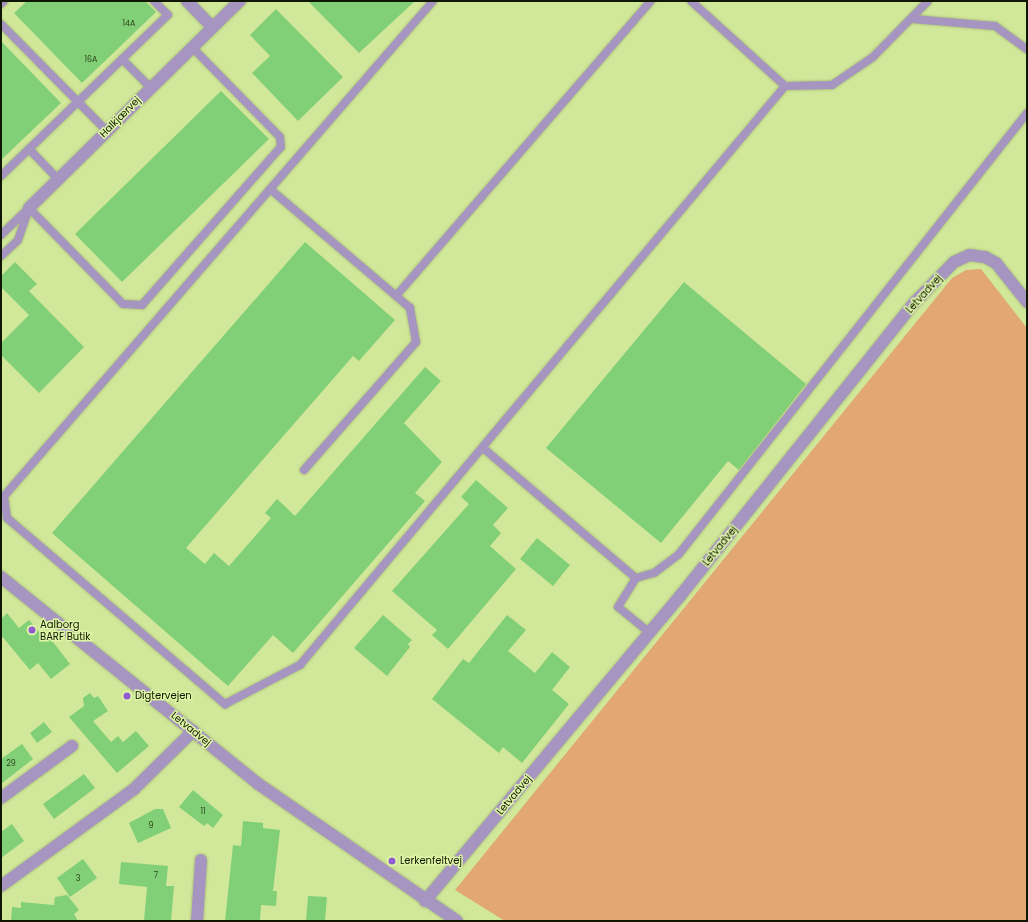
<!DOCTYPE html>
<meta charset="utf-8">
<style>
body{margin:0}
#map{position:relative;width:1028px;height:922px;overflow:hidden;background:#d1e79a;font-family:Poppins,sans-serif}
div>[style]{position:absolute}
.green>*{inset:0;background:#e2a773}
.building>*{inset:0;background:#81d077}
.roads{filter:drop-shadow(0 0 1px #aec27e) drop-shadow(0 0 1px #aec27e)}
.service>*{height:8px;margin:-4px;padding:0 4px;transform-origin:4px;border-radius:4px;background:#a595c0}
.minor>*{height:12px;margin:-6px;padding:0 6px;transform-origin:6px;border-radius:6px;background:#a595c0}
.tertiary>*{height:12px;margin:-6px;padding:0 6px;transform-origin:6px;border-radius:6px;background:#a595c0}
.dots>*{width:11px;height:11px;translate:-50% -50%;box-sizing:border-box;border:2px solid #def5a6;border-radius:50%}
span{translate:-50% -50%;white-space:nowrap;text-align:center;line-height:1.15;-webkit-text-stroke:3px #def5a6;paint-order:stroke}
.number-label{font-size:8px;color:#2c451e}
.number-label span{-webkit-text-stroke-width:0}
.street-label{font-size:10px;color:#101700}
.poi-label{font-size:10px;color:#101700}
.left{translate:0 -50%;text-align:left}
.frame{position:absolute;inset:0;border:2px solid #101700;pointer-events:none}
</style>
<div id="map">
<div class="green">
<i style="clip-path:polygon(981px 269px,1027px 328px,1027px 921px,505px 921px,455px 890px,952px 278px,966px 270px)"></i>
</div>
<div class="building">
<i style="clip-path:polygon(27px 1px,145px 1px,156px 12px,82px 83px,14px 13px)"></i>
<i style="clip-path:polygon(308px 1px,415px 1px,359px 53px)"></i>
<i style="clip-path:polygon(276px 9px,343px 77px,298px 121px,252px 73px,270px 56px,250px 35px)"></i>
<i style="clip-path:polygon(1px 41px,61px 103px,1px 160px)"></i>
<i style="clip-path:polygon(221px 91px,269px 139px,122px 282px,75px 234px)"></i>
<i style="clip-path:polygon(305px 242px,395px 320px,359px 361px,353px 356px,186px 548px,205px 564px,214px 553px,229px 566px,271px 518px,265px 513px,277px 499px,295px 516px,425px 367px,441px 381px,404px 423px,442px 462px,415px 493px,425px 501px,293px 653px,273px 635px,228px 686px,52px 533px)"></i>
<i style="clip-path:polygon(15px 262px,37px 284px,29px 291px,84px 347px,39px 393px,1px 355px,1px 343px,29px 315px,1px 287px,1px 276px)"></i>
<i style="clip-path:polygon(684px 282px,806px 384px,739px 470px,728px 461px,661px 543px,546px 448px)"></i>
<i style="clip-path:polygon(476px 480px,508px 508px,493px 525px,501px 533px,490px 546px,516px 569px,448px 649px,432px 635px,437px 630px,392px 591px,469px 504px,461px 497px)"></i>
<i style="clip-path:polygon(537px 538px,570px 565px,553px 586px,520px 559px)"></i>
<i style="clip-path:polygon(7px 613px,19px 628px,29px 620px,40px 633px,46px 633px,70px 664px,51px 679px,38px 663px,30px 670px,1px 635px,1px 619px)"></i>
<i style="clip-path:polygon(383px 615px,412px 640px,408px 644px,410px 647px,387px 676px,354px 648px)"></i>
<i style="clip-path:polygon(507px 615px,526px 630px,508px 651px,535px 673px,552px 652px,570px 667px,552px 690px,569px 704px,522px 763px,503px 747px,499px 753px,432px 699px,463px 659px,469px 663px)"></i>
<i style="clip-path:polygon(90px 693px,94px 698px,98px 696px,108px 711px,93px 721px,111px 742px,118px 736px,123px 742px,136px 731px,149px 746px,117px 773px,69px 717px,84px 706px,83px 698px)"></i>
<i style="clip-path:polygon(44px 722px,52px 732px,37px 743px,30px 733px)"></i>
<i style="clip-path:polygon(22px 744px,33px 759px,1px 784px,1px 759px)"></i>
<i style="clip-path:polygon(84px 774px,95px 788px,54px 819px,43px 804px)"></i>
<i style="clip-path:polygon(193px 790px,223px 815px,213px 828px,207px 823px,204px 826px,179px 807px)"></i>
<i style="clip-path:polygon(155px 809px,163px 809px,171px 828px,138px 843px,129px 823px)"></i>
<i style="clip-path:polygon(243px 821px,263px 823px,263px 828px,280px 830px,273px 891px,277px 891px,276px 906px,261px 905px,260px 921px,225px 921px,233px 845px,241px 846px)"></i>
<i style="clip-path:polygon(12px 824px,24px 841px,1px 858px,1px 832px)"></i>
<i style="clip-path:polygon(83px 859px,97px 878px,70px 897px,57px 878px)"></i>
<i style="clip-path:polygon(121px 862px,168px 866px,166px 886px,174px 886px,171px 921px,144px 921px,147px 887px,119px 884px)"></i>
<i style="clip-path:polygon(67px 895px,79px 910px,74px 914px,78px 921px,11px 921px,12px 907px,21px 908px,21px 902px,54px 905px,55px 897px)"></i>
<i style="clip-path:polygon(308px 896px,327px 897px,325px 921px,306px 921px)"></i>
</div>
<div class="roads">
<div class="service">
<i style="left:433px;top:1px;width:655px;rotate:130.91deg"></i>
<i style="left:4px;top:496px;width:22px;rotate:82deg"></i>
<i style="left:7px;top:518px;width:287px;rotate:40.5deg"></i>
<i style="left:225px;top:704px;width:85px;rotate:-27.5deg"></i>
<i style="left:300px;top:665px;width:755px;rotate:-50.05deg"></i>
<i style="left:691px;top:1px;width:127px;rotate:42.1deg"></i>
<i style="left:785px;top:86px;width:47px;rotate:-1.2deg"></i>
<i style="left:832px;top:85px;width:50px;rotate:-34.3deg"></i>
<i style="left:873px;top:57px;width:78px;rotate:-45.5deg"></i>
<i style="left:1px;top:4px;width:4px;rotate:-45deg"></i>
<i style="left:913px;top:19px;width:82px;rotate:4.9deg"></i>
<i style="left:995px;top:26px;width:39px;rotate:36deg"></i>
<i style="left:1px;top:24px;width:151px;rotate:45.3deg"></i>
<i style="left:122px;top:59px;width:41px;rotate:45deg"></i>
<i style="left:29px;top:149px;width:42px;rotate:46deg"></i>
<i style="left:1px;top:176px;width:232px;rotate:-44deg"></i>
<i style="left:168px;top:15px;width:20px;rotate:-135deg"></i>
<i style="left:270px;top:189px;width:165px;rotate:40.3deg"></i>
<i style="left:396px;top:296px;width:390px;rotate:-49.2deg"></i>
<i style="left:29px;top:208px;width:134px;rotate:45.6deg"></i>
<i style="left:123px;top:304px;width:19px;rotate:3deg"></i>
<i style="left:142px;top:305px;width:210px;rotate:-48.7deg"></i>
<i style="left:281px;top:147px;width:10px;rotate:-96deg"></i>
<i style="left:280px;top:137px;width:126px;rotate:-134.4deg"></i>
<i style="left:1px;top:235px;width:36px;rotate:-44deg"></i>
<i style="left:1px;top:256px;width:23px;rotate:-43deg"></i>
<i style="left:18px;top:240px;width:34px;rotate:-71deg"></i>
<i style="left:483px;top:448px;width:201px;rotate:40.4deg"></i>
<i style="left:636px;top:578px;width:19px;rotate:-16deg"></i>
<i style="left:654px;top:573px;width:31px;rotate:-37deg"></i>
<i style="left:679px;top:554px;width:562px;rotate:-51.72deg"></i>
<i style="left:304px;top:470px;width:170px;rotate:-48.8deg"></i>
<i style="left:416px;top:342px;width:35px;rotate:-100deg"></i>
<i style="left:410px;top:308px;width:18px;rotate:-139deg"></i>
<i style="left:636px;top:578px;width:34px;rotate:122deg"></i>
<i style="left:618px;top:607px;width:41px;rotate:39.1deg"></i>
</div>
<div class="minor">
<i style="left:187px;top:1px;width:36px;rotate:46deg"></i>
<i style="left:29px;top:208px;width:296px;rotate:-44.5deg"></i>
<i style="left:1px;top:798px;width:88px;rotate:-36.2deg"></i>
<i style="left:425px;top:901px;width:398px;rotate:-50.1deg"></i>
<i style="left:680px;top:596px;width:376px;rotate:-51.4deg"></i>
<i style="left:915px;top:302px;width:56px;rotate:-45.7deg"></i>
<i style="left:954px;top:262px;width:17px;rotate:-24deg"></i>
<i style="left:970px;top:255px;width:15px;rotate:8deg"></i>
<i style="left:985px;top:257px;width:13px;rotate:29deg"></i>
<i style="left:996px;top:263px;width:50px;rotate:51.5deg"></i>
<i style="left:197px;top:921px;width:61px;rotate:-86.2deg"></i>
</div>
<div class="tertiary">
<i style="left:1px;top:577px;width:329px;rotate:38.8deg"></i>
<i style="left:257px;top:783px;width:243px;rotate:34.6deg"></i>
<i style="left:1px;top:886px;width:165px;rotate:-36.1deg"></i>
<i style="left:134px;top:789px;width:83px;rotate:-44.5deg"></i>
</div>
</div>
<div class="dots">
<i style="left:32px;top:630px;background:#915bd4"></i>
<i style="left:127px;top:696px;background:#915bd4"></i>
<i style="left:392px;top:861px;background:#915bd4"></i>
</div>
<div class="number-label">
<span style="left:129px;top:24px">14A</span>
<span style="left:91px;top:60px">16A</span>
<span style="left:11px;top:764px">29</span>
<span style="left:203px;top:812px">11</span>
<span style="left:151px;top:826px">9</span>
<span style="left:156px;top:876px">7</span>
<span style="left:78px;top:879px">3</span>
</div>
<div class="street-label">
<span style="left:120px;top:117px;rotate:-45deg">Halkjærvej</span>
<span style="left:924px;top:294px;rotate:-48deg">Letvadvej</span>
<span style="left:720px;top:546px;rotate:-51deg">Letvadvej</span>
<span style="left:191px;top:729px;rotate:39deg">Letvadvej</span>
<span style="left:514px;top:795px;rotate:-50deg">Letvadvej</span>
</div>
<div class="poi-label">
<span class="left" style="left:40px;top:630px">Aalborg<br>BARF Butik</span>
<span class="left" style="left:135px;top:696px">Digtervejen</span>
<span class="left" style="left:400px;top:861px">Lerkenfeltvej</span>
</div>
<div class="frame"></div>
</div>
